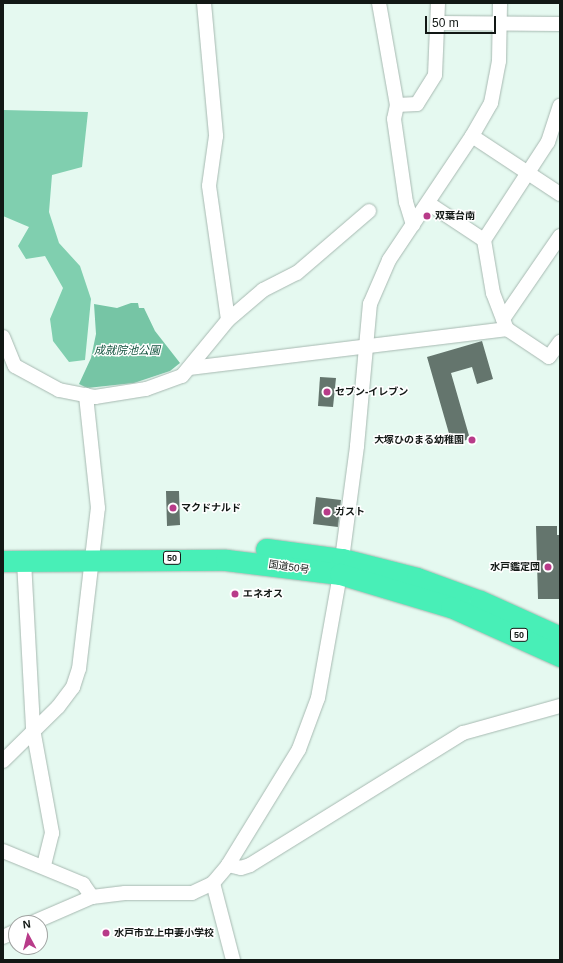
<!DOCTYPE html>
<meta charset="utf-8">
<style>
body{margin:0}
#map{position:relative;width:563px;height:963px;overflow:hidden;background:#e5f9f0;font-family:Helvetica,"Noto Sans JP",sans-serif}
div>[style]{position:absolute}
.forest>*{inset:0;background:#80cfaf}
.water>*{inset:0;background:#76c5a5}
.building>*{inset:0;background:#64756d}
.roads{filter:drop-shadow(0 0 1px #a7b9b1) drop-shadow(0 0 1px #a7b9b1)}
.minor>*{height:14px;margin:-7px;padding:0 7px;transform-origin:7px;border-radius:7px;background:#fff}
.highway>*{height:21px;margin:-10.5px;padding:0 10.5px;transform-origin:10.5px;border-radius:10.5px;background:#48efb7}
.dots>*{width:11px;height:11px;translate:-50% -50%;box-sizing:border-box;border:2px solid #fff;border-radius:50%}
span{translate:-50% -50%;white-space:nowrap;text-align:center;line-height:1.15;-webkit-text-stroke:3px #fff;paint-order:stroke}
.shield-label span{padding:1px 3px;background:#fff;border:1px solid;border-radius:3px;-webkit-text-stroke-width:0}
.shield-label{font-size:9px;color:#121815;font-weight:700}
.poi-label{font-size:10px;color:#121815;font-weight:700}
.left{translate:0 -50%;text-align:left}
.right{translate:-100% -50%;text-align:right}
.street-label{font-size:10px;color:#121815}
.water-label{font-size:11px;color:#13533e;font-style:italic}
.frame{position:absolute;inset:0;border:4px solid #121815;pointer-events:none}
.north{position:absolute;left:8px;top:915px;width:40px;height:40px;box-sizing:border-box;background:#fff;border:1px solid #a0a3a1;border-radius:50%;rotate:353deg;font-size:11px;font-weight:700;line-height:16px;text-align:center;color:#121815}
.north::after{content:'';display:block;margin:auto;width:14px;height:18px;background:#b83b89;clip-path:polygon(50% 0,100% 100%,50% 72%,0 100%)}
.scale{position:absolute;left:425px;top:16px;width:71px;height:18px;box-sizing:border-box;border:2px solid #121815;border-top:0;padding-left:5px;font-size:12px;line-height:14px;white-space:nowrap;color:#121815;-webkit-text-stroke:3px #fff;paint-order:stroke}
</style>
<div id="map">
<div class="forest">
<i style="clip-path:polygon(3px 110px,88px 112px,82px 167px,52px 175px,49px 212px,59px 243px,80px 266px,91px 299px,85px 360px,69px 362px,53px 341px,50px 319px,63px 288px,45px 256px,26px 259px,18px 246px,29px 227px,3px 216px)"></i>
</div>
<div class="water">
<i style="clip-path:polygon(131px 303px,138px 303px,139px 308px,144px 308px,155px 331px,180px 363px,170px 371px,134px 383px,87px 388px,79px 384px,91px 358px,96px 334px,94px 304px,117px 308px)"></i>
</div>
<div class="building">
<i style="clip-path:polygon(482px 341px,493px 379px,477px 384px,472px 367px,451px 373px,470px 439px,452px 444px,427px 357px)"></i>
<i style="clip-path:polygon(320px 377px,336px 378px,333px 407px,318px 406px)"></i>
<i style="clip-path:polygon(166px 491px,179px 491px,180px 525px,167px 526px)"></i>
<i style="clip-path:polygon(316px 497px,341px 500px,338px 527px,313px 524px)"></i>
<i style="clip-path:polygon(536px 526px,557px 526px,557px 535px,560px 535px,560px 599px,538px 599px)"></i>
</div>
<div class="roads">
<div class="minor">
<i style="left:204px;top:3px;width:134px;rotate:84.8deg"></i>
<i style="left:216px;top:136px;width:50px;rotate:98deg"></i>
<i style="left:209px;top:186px;width:135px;rotate:81.9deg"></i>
<i style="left:379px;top:3px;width:104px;rotate:80deg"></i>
<i style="left:397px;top:105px;width:14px;rotate:102deg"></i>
<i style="left:394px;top:119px;width:84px;rotate:81.8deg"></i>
<i style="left:406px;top:202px;width:24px;rotate:73deg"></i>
<i style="left:438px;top:23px;width:122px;rotate:0.5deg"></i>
<i style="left:397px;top:105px;width:20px;rotate:-3deg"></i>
<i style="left:417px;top:104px;width:34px;rotate:-58deg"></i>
<i style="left:435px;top:75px;width:72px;rotate:-87.6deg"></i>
<i style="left:472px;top:136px;width:105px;rotate:33.4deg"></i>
<i style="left:428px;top:203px;width:67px;rotate:33.5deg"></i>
<i style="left:484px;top:240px;width:54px;rotate:80.4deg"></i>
<i style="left:493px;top:293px;width:39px;rotate:69deg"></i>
<i style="left:507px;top:329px;width:50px;rotate:33.7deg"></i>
<i style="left:549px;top:357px;width:19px;rotate:-54deg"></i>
<i style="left:484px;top:240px;width:117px;rotate:-56.9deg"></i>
<i style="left:548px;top:142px;width:38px;rotate:-72deg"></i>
<i style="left:503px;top:319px;width:101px;rotate:-55.5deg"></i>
<i style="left:3px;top:337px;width:31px;rotate:68deg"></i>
<i style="left:15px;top:366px;width:50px;rotate:28.6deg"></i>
<i style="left:59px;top:390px;width:37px;rotate:11deg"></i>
<i style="left:95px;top:397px;width:52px;rotate:-8.9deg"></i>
<i style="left:146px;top:389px;width:38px;rotate:-20deg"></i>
<i style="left:182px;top:376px;width:72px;rotate:-50.6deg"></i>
<i style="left:228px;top:320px;width:46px;rotate:-40.6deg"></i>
<i style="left:263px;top:290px;width:38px;rotate:-27deg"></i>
<i style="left:297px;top:273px;width:95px;rotate:-40.7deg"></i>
<i style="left:190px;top:368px;width:319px;rotate:-7deg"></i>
<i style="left:24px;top:561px;width:168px;rotate:86.9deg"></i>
<i style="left:33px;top:729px;width:106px;rotate:79.6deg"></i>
<i style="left:52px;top:833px;width:33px;rotate:104deg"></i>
<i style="left:3px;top:761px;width:77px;rotate:-44.5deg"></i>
<i style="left:58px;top:707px;width:25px;rotate:-53deg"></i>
<i style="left:73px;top:687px;width:19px;rotate:-72deg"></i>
<i style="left:79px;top:669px;width:162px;rotate:-83.3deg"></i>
<i style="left:98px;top:508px;width:114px;rotate:-96.1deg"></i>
<i style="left:3px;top:851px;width:87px;rotate:22.4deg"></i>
<i style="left:83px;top:884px;width:16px;rotate:55deg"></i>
<i style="left:228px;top:865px;width:13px;rotate:13deg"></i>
<i style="left:241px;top:868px;width:9px;rotate:-18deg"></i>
<i style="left:250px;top:865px;width:251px;rotate:-31.8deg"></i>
<i style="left:463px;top:733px;width:101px;rotate:-15.6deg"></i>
<i style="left:213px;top:883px;width:80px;rotate:75.4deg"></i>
<i style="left:32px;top:923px;width:65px;rotate:-23.4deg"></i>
<i style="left:92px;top:897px;width:33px;rotate:-7deg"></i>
<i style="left:125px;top:893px;width:67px"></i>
<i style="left:192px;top:893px;width:23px;rotate:-25deg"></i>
<i style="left:213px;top:883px;width:23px;rotate:-50deg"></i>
<i style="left:228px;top:865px;width:136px;rotate:-58.5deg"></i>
<i style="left:299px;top:749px;width:54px;rotate:-69.6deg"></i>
<i style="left:318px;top:698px;width:126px;rotate:-79.9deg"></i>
<i style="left:340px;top:574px;width:129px;rotate:-82.4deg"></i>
<i style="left:357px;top:446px;width:143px;rotate:-84.8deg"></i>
<i style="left:370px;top:304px;width:48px;rotate:-66.6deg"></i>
<i style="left:389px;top:260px;width:149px;rotate:-56.2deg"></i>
<i style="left:472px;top:136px;width:38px;rotate:-60deg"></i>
<i style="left:491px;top:103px;width:43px;rotate:-79.2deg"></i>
<i style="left:499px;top:61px;width:58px;rotate:-89deg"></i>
<i style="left:3px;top:937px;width:14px;rotate:-25deg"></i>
</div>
<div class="highway">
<i style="left:266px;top:549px;width:77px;rotate:7.5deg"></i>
<i style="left:342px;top:559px;width:77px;rotate:14.2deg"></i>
<i style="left:417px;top:578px;width:67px;rotate:20.1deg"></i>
<i style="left:480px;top:601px;width:88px;rotate:24.2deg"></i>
<i style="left:3px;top:561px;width:223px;rotate:-0.3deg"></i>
<i style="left:226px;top:560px;width:115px;rotate:7deg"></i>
<i style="left:340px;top:574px;width:116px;rotate:16.6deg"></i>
<i style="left:451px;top:607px;width:120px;rotate:24.2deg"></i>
</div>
</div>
<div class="dots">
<i style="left:427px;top:216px;background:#b83b89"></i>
<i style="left:327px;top:392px;background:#b83b89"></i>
<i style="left:472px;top:440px;background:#b83b89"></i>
<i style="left:173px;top:508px;background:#b83b89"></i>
<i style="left:327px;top:512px;background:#b83b89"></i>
<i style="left:548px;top:567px;background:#b83b89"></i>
<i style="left:235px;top:594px;background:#b83b89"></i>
<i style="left:106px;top:933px;background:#b83b89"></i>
</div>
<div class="shield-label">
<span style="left:172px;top:558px">50</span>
<span style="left:519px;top:635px">50</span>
</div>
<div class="poi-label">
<span class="left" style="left:435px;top:216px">双葉台南</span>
<span class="left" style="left:335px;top:392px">セブン-イレブン</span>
<span class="right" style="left:464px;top:440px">大塚ひのまる幼稚園</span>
<span class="left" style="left:181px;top:508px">マクドナルド</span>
<span class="left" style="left:335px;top:512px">ガスト</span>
<span class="right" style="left:540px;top:567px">水戸鑑定団</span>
<span class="left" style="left:243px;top:594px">エネオス</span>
<span class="left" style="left:114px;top:933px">水戸市立上中妻小学校</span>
</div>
<div class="street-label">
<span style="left:289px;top:567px;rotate:8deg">国道50号</span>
</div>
<div class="water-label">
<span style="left:127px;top:350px">成就院池公園</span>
</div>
<div class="frame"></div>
<div class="north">N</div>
<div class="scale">50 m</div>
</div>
